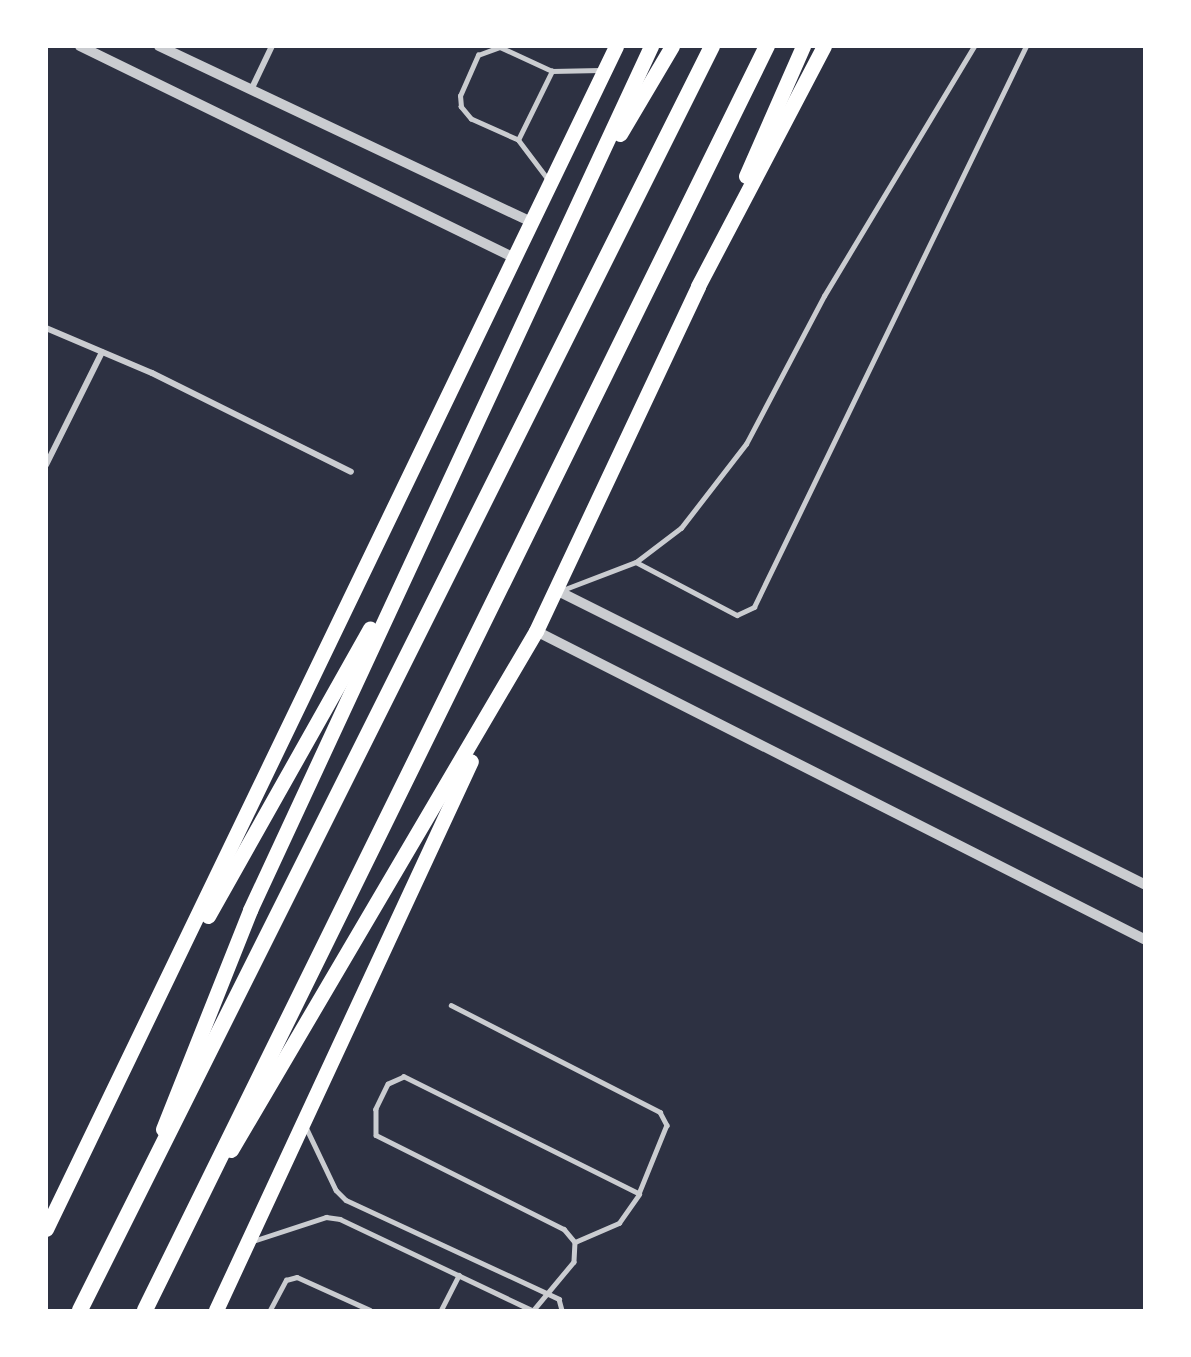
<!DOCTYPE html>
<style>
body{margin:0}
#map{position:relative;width:1191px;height:1357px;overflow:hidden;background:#2d3142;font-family:"Archivo Narrow",sans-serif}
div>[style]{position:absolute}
.service>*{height:4.5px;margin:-2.25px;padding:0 2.25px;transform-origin:2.25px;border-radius:2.25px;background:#caccd0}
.minor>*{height:6px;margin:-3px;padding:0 3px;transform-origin:3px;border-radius:3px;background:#caccd0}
.tertiary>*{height:10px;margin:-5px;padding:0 5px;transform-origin:5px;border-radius:5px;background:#caccd0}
.primary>*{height:15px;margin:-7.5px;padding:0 7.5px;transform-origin:7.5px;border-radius:7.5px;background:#fff}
.trunk>*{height:16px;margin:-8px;padding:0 8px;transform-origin:8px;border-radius:8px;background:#fff}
span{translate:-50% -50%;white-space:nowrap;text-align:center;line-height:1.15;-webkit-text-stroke:4.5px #fff;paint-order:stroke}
.frame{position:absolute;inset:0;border:48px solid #fff;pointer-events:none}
</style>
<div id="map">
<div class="service">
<i style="left:518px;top:140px;width:51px;rotate:-155.9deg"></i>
<i style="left:471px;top:119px;width:16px;rotate:-130deg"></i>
<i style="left:461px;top:107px;width:11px;rotate:-95deg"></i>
<i style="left:460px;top:96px;width:45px;rotate:-66.3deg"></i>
<i style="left:478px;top:55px;width:23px;rotate:-20deg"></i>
<i style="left:500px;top:47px;width:57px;rotate:24.8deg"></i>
<i style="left:548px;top:180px;width:50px;rotate:-126.9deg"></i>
<i style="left:518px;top:140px;width:77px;rotate:-63.8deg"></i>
<i style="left:552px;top:71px;width:48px;rotate:-1.2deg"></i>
<i style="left:636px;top:562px;width:114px;rotate:27.7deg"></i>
<i style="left:737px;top:615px;width:19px;rotate:-25deg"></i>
<i style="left:754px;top:607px;width:623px;rotate:-64.13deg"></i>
<i style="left:560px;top:591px;width:81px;rotate:-20.9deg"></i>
<i style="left:636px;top:562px;width:56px;rotate:-37.1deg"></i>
<i style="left:681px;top:528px;width:106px;rotate:-52.3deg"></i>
<i style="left:746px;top:444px;width:167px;rotate:-62.2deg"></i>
<i style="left:824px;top:296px;width:292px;rotate:-59deg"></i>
<i style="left:451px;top:1005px;width:235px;rotate:27.1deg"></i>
<i style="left:660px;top:1112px;width:15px;rotate:62deg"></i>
<i style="left:667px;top:1125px;width:74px;rotate:112.1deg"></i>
<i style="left:639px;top:1194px;width:263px;rotate:-153.5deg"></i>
<i style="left:404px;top:1077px;width:17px;rotate:156deg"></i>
<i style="left:388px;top:1084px;width:28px;rotate:116deg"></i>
<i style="left:376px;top:1109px;width:26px;rotate:90deg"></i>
<i style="left:376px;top:1135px;width:210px;rotate:26.6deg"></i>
<i style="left:564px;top:1229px;width:17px;rotate:50deg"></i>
<i style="left:575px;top:1242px;width:20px;rotate:93deg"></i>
<i style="left:574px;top:1262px;width:62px;rotate:129.8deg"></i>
<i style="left:305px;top:1125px;width:72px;rotate:64.5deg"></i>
<i style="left:336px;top:1190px;width:14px;rotate:45deg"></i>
<i style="left:346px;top:1200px;width:235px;rotate:24.9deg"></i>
<i style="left:559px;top:1299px;width:11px;rotate:75deg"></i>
<i style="left:253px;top:1241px;width:77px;rotate:-18.2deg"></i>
<i style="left:326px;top:1217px;width:14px;rotate:8deg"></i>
<i style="left:340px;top:1219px;width:212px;rotate:25.4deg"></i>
<i style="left:575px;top:1242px;width:48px;rotate:-23.4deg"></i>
<i style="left:619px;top:1223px;width:35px;rotate:-55deg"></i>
<i style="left:270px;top:1310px;width:34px;rotate:-62deg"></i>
<i style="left:286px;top:1280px;width:11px;rotate:-15deg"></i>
<i style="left:297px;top:1277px;width:80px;rotate:24.3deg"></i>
<i style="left:441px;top:1310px;width:39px;rotate:-63deg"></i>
</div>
<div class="minor">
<i style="left:251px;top:90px;width:49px;rotate:-64.5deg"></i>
<i style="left:46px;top:328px;width:115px;rotate:23deg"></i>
<i style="left:152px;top:373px;width:222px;rotate:26.4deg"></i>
<i style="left:46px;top:465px;width:126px;rotate:-63.6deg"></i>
</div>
<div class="tertiary">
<i style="left:80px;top:46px;width:484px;rotate:26deg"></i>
<i style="left:159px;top:46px;width:412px;rotate:25.3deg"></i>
<i style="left:558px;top:591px;width:655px;rotate:26.57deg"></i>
<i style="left:536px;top:631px;width:682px;rotate:26.87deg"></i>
</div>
<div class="primary">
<i style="left:620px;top:134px;width:102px;rotate:-59.4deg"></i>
<i style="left:746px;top:176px;width:142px;rotate:-66.3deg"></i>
<i style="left:208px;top:916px;width:330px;rotate:-60.6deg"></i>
<i style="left:163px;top:1129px;width:236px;rotate:-68.3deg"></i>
<i style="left:250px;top:910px;width:953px;rotate:-65.1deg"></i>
<i style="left:231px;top:1150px;width:602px;rotate:-59.56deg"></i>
<i style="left:536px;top:631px;width:381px;rotate:-64.8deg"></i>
<i style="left:698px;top:286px;width:271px;rotate:-62.3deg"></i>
<i style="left:46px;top:1229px;width:1313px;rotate:-64.27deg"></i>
<i style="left:216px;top:1310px;width:605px;rotate:-65.09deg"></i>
</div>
<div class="trunk">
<i style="left:80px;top:1310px;width:1413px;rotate:-63.43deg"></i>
<i style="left:145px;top:1310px;width:1409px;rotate:-63.8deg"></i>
</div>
<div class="frame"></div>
</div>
